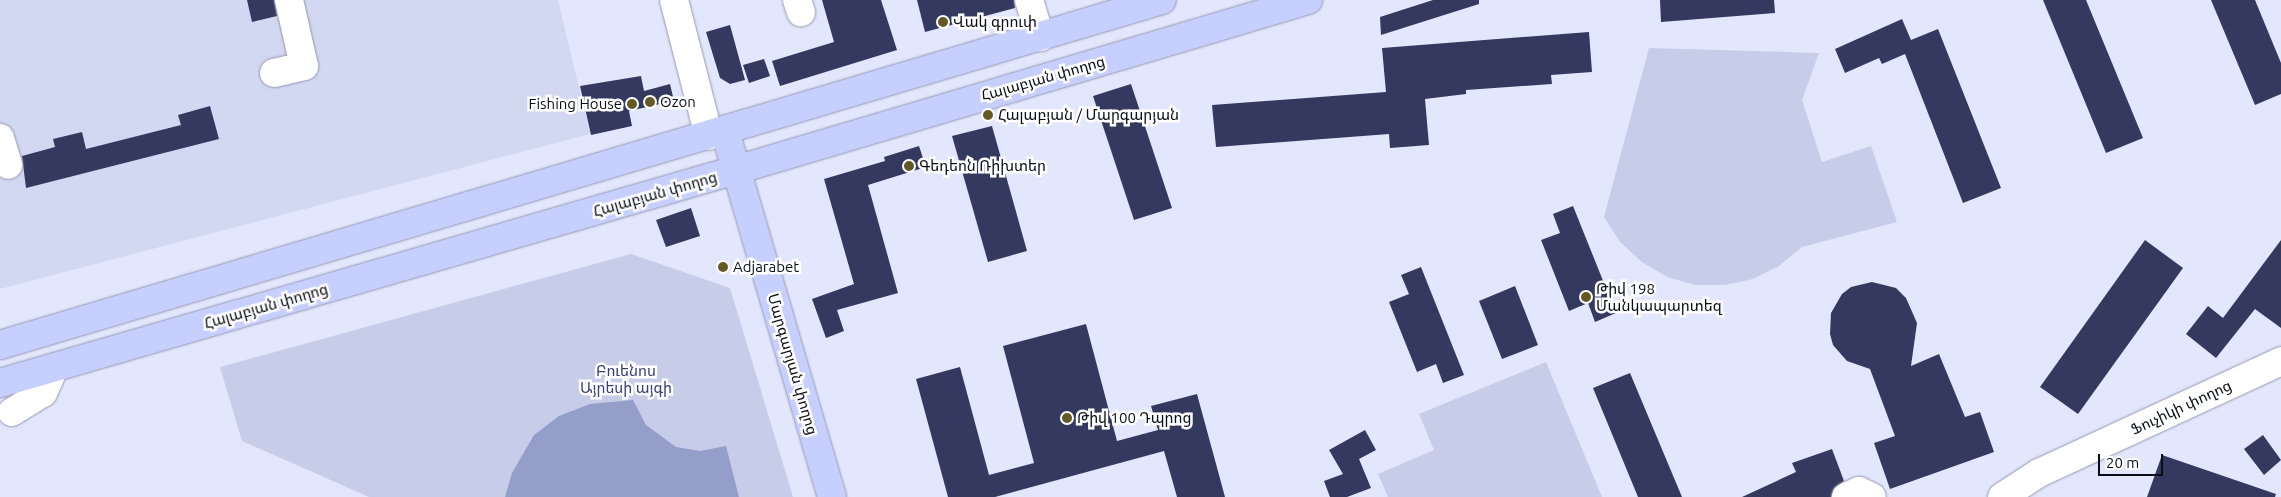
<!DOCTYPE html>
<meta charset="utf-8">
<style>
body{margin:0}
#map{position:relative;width:2281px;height:497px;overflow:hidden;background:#e3e7fd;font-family:Ubuntu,"Noto Sans Armenian",sans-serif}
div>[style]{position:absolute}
.built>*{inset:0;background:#d2d8f2}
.green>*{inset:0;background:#c7cce8}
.water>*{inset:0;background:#959dc9}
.building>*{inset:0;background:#34395f}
.roads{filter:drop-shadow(0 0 1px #9398b1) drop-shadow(0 0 1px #9398b1)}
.minor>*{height:28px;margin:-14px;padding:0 14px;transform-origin:14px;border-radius:14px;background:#fff}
.major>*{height:28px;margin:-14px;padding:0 14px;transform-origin:14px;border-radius:14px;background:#c7cffe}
.dots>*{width:14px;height:14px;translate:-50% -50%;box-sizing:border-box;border:2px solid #fff;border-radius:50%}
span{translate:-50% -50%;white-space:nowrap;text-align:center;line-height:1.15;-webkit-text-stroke:5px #fff;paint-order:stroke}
.poi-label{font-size:15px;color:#0b0d16}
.left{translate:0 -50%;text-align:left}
.right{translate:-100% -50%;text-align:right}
.street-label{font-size:15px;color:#0b0d16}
.park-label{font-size:15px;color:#373d75}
.scale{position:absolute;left:2098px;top:454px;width:65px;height:22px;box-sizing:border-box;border:2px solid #0b0d16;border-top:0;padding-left:6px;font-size:15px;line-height:18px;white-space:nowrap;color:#0b0d16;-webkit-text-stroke:4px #fff;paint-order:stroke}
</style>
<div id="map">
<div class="built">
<i style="clip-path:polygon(0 0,558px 0,590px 134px,0 289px)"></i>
</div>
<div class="green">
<i style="clip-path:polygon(1649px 48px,1819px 53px,1802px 100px,1822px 162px,1871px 146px,1897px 222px,1802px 247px,1779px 266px,1753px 279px,1725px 285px,1695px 285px,1667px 277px,1642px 262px,1620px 242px,1604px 217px)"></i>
<i style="clip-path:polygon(631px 254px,730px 288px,793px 497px,369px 497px,242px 441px,220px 367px)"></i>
<i style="clip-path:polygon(1546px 362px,1602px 497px,1388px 497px,1378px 474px,1434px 450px,1419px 414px)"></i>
</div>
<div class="water">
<i style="clip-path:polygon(633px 400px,646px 425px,676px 447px,700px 451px,726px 446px,739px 497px,505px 497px,512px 473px,534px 435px,559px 416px,590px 404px)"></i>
</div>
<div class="building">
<i style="clip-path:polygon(247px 0,274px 0,277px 16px,252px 22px)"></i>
<i style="clip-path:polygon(822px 0,881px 0,897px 50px,780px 86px,772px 61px,834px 42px)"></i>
<i style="clip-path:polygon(917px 0,1014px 0,1015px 8px,925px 32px)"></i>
<i style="clip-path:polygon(1433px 0,1479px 0,1479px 4px,1381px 35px,1380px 17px)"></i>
<i style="clip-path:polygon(1660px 0,1774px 0,1775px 13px,1661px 22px)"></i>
<i style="clip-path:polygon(2043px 0,2086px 0,2143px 138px,2106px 153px)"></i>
<i style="clip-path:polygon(2211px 0,2255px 0,2281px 63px,2281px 94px,2255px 105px)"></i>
<i style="clip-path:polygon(1902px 19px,1911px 40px,1938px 29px,2001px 188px,1963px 203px,1905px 54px,1882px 64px,1879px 58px,1845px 73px,1835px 49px)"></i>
<i style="clip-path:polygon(730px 25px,745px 80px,730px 84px,720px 78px,706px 32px)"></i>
<i style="clip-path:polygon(1589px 32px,1592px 72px,1551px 75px,1552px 84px,1466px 90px,1466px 94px,1425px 99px,1429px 145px,1390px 148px,1389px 134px,1216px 147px,1212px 105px,1386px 92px,1382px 48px)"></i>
<i style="clip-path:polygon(764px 59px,770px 76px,749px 83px,743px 65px)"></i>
<i style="clip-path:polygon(641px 76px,644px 91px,670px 84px,674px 101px,629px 111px,632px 126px,591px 135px,580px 86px)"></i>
<i style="clip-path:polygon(1131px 84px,1172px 208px,1134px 220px,1093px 96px)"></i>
<i style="clip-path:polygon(210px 106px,219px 139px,26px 188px,22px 156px,55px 147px,53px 139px,82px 132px,86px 149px,181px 125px,178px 115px)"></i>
<i style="clip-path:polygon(992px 126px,1027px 251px,988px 262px,952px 136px)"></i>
<i style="clip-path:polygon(919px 146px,926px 167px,868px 185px,898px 293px,837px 310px,844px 331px,826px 338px,812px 299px,854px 284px,824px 179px,885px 161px,884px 157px)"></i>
<i style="clip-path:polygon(1573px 206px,1616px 313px,1595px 322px,1588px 303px,1569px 311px,1541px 240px,1560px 233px,1553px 214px)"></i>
<i style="clip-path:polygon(691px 208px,700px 236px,666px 247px,656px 220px)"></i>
<i style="clip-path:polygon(2145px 240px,2183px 268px,2078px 414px,2040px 387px)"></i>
<i style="clip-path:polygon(2281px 240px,2281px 328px,2255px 309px,2216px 358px,2186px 334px,2208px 306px,2223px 318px)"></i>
<i style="clip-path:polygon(1421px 267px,1464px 375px,1443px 383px,1436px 364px,1417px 372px,1389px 302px,1409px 294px,1401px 275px)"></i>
<i style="clip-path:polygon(1872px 282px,1896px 288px,1906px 298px,1917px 323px,1911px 366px,1939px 354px,1965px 417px,1980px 412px,1994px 452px,1890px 489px,1874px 443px,1895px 436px,1870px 369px,1847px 361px,1833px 345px,1830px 334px,1831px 313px,1842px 294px,1851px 287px)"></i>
<i style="clip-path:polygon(1515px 286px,1538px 345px,1502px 359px,1479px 301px)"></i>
<i style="clip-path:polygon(1086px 324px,1117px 441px,1158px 430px,1151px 406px,1197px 394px,1225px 497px,1177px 497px,1164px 451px,995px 497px,948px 497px,916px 379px,960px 367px,989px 475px,1034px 463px,1003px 346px)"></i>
<i style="clip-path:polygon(1630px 373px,1682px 497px,1638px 497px,1593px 388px)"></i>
<i style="clip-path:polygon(1365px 430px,1376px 450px,1359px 459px,1371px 488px,1347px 497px,1330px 497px,1324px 481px,1343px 474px,1329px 450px)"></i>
<i style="clip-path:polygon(2263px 435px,2281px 460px,2264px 475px,2244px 449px)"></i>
<i style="clip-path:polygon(1832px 449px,1844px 481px,1834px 488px,1831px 497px,1742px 497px,1796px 472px,1792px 463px)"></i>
<i style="clip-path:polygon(2162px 455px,2276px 494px,2275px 497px,2147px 497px)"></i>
</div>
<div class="roads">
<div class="minor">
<i style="left:674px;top:0;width:140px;rotate:75.6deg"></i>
<i style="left:797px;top:0;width:13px;rotate:72deg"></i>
<i style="left:1029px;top:0;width:39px;rotate:73deg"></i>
<i style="left:274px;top:73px;width:31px;rotate:-13deg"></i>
<i style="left:304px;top:66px;width:68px;rotate:-102.8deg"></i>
<i style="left:0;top:138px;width:28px;rotate:73deg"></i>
<i style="left:12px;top:412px;width:36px;rotate:-32deg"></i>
<i style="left:43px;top:393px;width:27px;rotate:-66deg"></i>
<i style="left:1846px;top:497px;width:14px;rotate:-25deg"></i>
<i style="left:1859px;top:491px;width:14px;rotate:25deg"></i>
<i style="left:2002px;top:497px;width:44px;rotate:-33deg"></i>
<i style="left:2039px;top:473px;width:267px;rotate:-24.8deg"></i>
</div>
<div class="major">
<i style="left:725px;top:131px;width:381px;rotate:73.7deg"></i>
<i style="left:0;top:345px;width:1212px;rotate:-16.54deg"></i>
<i style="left:0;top:383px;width:766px;rotate:-16.14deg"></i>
<i style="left:736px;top:170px;width:597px;rotate:-16.55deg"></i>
</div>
</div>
<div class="dots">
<i style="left:943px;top:22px;background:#645824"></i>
<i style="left:650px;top:102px;background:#645824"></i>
<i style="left:632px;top:104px;background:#645824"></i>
<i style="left:988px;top:115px;background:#645824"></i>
<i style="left:909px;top:166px;background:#645824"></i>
<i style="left:723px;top:267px;background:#645824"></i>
<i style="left:1586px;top:297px;background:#645824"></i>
<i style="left:1067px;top:418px;background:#645824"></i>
</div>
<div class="poi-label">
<span class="left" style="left:953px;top:22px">Վակ գրուփ</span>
<span class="left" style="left:660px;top:102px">Ozon</span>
<span class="right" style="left:622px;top:104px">Fishing House</span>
<span class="left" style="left:998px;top:115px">Հալաբյան / Մարգարյան</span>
<span class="left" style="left:919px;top:166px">Գեդեոն Ռիխտեր</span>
<span class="left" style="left:733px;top:267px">Adjarabet</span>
<span class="left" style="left:1596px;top:297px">Թիվ 198<br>Մանկապարտեզ</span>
<span class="left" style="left:1077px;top:418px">Թիվ 100 Դպրոց</span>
</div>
<div class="street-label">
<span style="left:1043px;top:78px;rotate:-16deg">Հալաբյան փողոց</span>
<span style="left:655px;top:194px;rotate:-16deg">Հալաբյան փողոց</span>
<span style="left:266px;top:306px;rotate:-16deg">Հալաբյան փողոց</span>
<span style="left:793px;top:364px;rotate:74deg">Մարգարյան փողոց</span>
<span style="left:2181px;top:407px;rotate:-25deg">Ֆուչիկի փողոց</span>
</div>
<div class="park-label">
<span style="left:626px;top:379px">Բուենոս<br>Այրեսի այգի</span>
</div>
<div class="scale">20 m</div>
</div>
